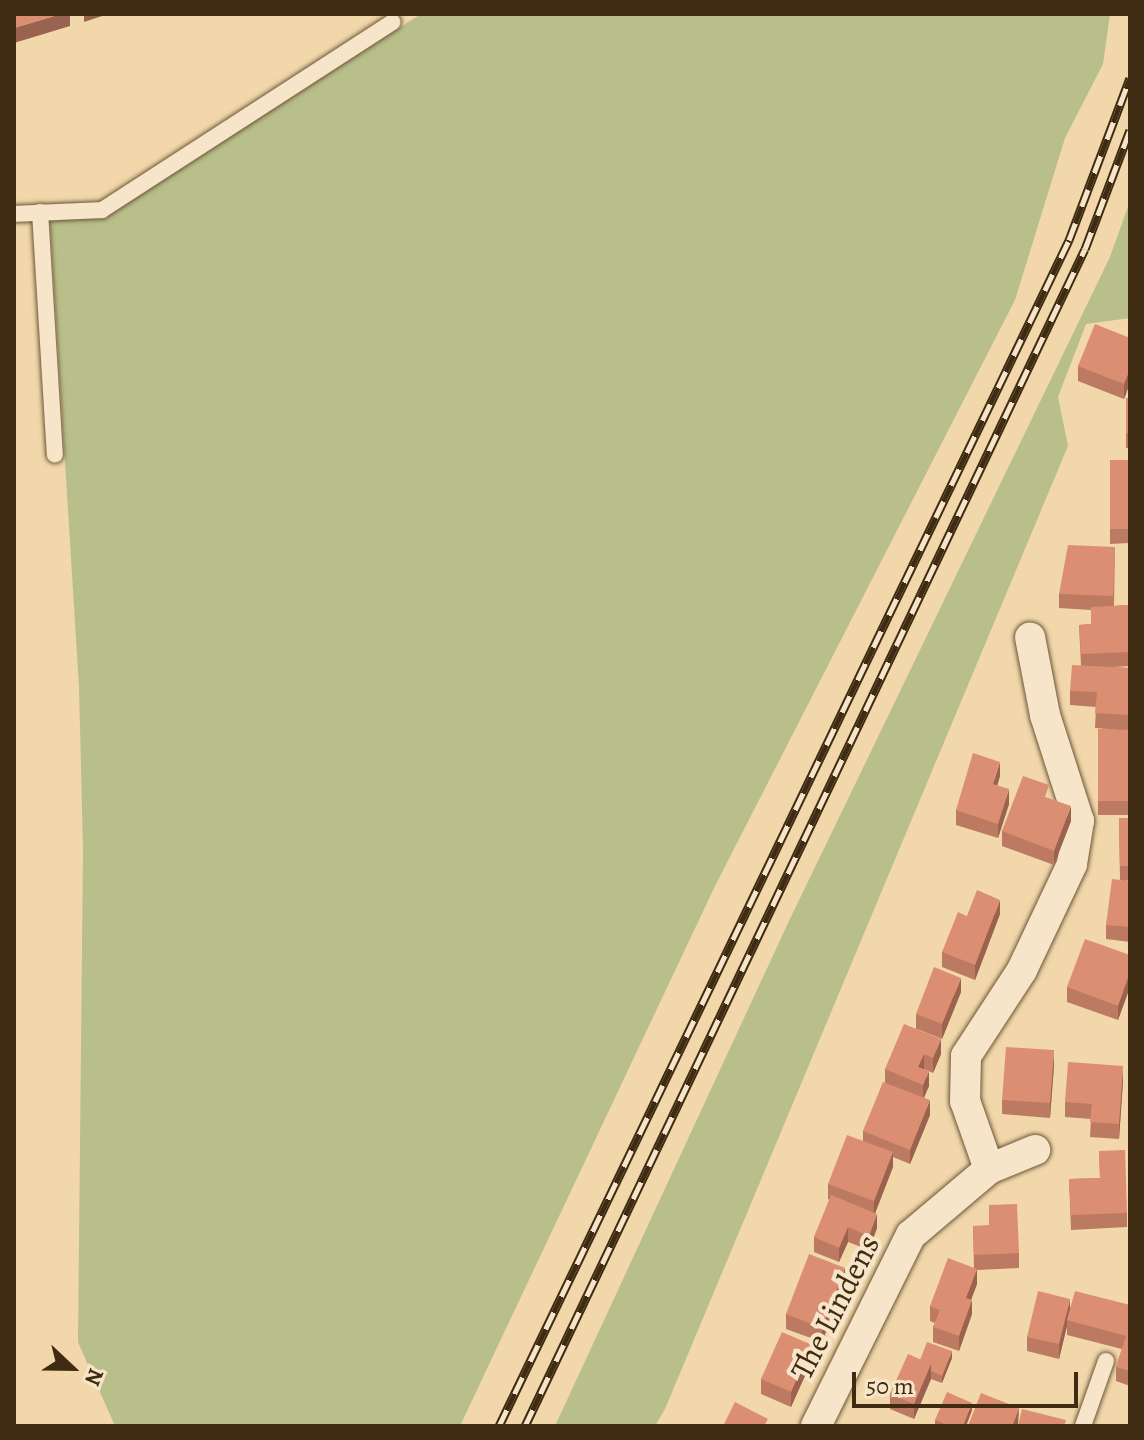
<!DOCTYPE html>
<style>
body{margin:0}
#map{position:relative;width:1144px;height:1440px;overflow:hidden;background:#f1d7aa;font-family:Alegreya,serif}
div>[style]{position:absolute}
.green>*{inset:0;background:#b8bf8a}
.roads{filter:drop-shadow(0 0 2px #6c5638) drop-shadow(0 0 2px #6c5638)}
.lane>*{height:16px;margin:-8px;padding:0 8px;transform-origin:8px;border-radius:8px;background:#f6e5c8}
.street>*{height:30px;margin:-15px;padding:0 15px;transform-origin:15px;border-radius:15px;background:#f6e5c8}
.rail>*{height:9px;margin-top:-4.5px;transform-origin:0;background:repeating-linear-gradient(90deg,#f6e5c8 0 18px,#3f2b12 0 36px);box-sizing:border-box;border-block:2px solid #3f2b12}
.wall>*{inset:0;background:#bd7a62}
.shaded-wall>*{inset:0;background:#9a6350}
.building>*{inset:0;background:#dc8e72}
span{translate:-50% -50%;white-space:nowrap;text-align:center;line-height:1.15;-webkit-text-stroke:8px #f6e5c8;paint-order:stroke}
.street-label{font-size:32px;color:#3f2b12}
.frame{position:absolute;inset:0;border:16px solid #3f2b12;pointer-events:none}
.north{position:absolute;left:32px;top:1328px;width:80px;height:80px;-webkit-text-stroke:6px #f6e5c8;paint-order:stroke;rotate:112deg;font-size:22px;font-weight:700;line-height:32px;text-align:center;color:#3f2b12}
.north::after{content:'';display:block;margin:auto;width:28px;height:36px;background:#3f2b12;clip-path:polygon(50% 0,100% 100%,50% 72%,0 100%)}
.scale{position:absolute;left:852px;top:1372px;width:226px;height:36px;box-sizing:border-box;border:4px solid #3f2b12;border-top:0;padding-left:10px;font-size:24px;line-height:28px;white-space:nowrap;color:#3f2b12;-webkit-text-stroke:6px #f6e5c8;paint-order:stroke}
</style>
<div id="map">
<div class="green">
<i style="clip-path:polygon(421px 14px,1110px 14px,1103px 64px,1065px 138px,1015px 300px,715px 886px,460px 1426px,115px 1426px,78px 1342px,83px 849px,79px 687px,50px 221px,105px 215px)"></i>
<i style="clip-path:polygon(1130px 201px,1130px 318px,1086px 324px,1058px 397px,1068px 446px,665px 1409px,655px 1426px,555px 1426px,788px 923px,1110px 257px)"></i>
</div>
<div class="roads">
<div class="lane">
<i style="left:40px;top:212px;width:243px;rotate:86.5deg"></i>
<i style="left:14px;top:214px;width:88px;rotate:-2.6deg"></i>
<i style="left:102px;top:210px;width:346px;rotate:-32.9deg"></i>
<i style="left:1083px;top:1426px;width:69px;rotate:-70.5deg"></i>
</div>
<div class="street">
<i style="left:989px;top:1169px;width:72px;rotate:-109.4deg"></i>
<i style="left:965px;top:1101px;width:45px;rotate:-88.7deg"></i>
<i style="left:966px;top:1056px;width:103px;rotate:-56.9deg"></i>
<i style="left:1022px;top:970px;width:117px;rotate:-64.7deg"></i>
<i style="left:1072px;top:864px;width:44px;rotate:-80.8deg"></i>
<i style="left:1079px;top:821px;width:111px;rotate:-107.8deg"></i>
<i style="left:1045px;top:715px;width:79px;rotate:-100.9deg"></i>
<i style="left:816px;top:1426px;width:213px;rotate:-63.6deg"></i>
<i style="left:911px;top:1235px;width:102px;rotate:-40.2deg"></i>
<i style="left:989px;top:1169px;width:50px;rotate:-22.4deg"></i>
</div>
</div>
<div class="rail">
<i style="left:499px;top:1426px;width:1316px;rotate:-64.33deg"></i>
<i style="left:1069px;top:240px;width:173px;rotate:-69.4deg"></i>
<i style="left:525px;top:1426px;width:1303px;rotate:-64.56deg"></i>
<i style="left:1085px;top:249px;width:127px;rotate:-69.3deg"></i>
</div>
<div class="wall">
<i style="clip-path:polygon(1130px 338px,1130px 383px,1124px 399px,1078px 381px,1078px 366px)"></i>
<i style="clip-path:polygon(1126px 398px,1130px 398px,1130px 448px,1126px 448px)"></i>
<i style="clip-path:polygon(1110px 460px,1130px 460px,1130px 543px,1110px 544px)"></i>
<i style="clip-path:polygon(1115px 547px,1114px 606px,1130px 605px,1130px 666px,1113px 667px,1130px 668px,1130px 700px,1128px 730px,1130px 730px,1130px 815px,1098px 815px,1098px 729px,1119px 730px,1095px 728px,1096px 707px,1070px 705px,1070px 691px,1081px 665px,1079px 625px,1091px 624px,1091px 610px,1059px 608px,1059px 594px)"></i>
<i style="clip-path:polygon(1000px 776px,997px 786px,1009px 804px,998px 838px,956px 825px,956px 810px)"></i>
<i style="clip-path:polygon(1049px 798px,1071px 821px,1054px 865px,1002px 846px,1002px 831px)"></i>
<i style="clip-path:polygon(1119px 818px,1130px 818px,1130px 880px,1125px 880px,1130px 881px,1130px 942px,1106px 939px,1106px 925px,1120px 880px)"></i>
<i style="clip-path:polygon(1000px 914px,975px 980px,942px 967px,942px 952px,967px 916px)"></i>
<i style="clip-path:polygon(1130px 955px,1130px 987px,1118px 1020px,1067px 1002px,1067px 987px)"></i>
<i style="clip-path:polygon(961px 992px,942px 1039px,917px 1029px,941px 1054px,933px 1073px,924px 1069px,929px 1086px,924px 1098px,930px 1115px,910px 1164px,893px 1157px,893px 1167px,875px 1213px,877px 1228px,869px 1250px,848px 1242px,839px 1262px,814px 1252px,814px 1237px,830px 1200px,828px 1199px,828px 1184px,863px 1141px,863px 1131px,885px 1083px,885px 1069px,916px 1029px,916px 1014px)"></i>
<i style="clip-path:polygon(1054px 1065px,1050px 1118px,1002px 1114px,1002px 1100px)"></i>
<i style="clip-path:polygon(1123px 1081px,1119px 1139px,1090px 1137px,1091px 1119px,1065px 1117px,1065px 1102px)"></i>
<i style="clip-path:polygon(1099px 1151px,1127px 1213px,1127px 1227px,1071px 1230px,1069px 1179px,1100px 1178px)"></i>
<i style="clip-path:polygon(973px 1226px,1019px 1253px,1019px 1268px,977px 1270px,977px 1284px,971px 1300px,972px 1314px,959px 1351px,933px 1342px,933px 1327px,935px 1323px,930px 1321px,930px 1306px,974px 1268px)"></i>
<i style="clip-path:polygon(845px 1282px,822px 1342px,786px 1329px,786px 1314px)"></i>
<i style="clip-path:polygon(1130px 1305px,1130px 1386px,1116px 1381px,1116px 1367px,1122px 1349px,1067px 1335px,1067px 1326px,1059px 1359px,1027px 1351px,1027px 1337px,1070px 1307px)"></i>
<i style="clip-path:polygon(952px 1358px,942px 1383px,931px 1379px,914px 1419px,890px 1409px,890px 1394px,920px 1360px)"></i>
<i style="clip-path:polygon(812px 1360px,791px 1407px,761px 1394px,761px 1379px)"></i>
<i style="clip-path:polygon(972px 1410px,966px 1426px,935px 1426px,935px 1420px)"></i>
</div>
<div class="shaded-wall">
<i style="clip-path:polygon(61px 14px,70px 14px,70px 26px,14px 43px,14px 28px)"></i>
<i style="clip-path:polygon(84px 14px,108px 14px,84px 22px)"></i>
<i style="clip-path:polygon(1130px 369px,1130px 383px,1124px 399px,1124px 384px)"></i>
<i style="clip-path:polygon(1000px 762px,1000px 776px,993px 799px,993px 784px)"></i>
<i style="clip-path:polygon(1009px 789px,1009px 804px,998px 838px,998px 824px)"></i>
<i style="clip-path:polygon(1071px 806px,1071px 821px,1054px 865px,1054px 851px)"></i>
<i style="clip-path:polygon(1000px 900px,1000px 914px,975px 980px,975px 965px)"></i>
<i style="clip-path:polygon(1130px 972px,1130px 987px,1118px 1020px,1118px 1006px)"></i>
<i style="clip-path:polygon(961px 978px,961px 992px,942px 1039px,942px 1024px)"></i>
<i style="clip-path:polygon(941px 1039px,941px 1054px,933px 1073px,933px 1058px)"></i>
<i style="clip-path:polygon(1054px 1050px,1054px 1065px,1050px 1118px,1050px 1103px)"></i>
<i style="clip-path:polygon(924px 1054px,924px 1069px,918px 1067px)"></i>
<i style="clip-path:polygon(1123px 1066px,1123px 1081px,1119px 1139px,1119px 1124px)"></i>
<i style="clip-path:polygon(929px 1071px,929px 1086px,923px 1099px,923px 1085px)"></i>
<i style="clip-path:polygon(930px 1100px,930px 1115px,910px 1164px,910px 1150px)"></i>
<i style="clip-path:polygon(893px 1152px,893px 1167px,874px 1216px,874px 1201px)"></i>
<i style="clip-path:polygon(877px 1214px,877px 1228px,869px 1250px,869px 1236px)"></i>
<i style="clip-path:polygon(848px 1227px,848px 1242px,839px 1262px,839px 1248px)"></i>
<i style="clip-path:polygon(845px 1268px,845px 1282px,822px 1342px,822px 1328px)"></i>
<i style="clip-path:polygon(977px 1269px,977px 1284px,966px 1313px,966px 1298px)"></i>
<i style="clip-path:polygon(1070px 1299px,1070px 1313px,1067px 1320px,1067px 1326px,1059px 1359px,1059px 1344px)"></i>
<i style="clip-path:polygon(972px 1300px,972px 1314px,959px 1351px,959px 1336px)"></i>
<i style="clip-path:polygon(812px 1345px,812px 1360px,791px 1407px,791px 1392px)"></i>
<i style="clip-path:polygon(952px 1351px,952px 1358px,942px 1383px,942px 1376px)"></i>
<i style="clip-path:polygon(931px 1364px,931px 1379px,914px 1419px,914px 1404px)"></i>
<i style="clip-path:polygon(972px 1403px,972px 1410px,966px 1426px,963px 1426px)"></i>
<i style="clip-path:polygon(1019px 1408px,1018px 1426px,1012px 1426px)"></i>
</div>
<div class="building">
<i style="clip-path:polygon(14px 14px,61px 14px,14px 28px)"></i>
<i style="clip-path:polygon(1095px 324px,1130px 338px,1130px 369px,1124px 384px,1078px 366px)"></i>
<i style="clip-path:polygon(1126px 398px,1130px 398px,1130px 433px,1126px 433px)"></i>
<i style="clip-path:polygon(1110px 460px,1130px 460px,1130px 529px,1110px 529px)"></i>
<i style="clip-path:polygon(1068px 545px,1115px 547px,1113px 596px,1059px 594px)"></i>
<i style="clip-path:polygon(1130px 605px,1130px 652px,1081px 654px,1079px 625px,1091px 624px,1091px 607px)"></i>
<i style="clip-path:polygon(1072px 665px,1130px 668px,1128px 715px,1095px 713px,1097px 692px,1070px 691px)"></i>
<i style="clip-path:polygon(1098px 729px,1130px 730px,1130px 801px,1098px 801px)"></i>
<i style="clip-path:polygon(973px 753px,1000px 762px,993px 784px,1009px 789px,998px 824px,956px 810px)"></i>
<i style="clip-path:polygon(1023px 776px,1049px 785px,1045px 797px,1071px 806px,1054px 851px,1002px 831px)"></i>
<i style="clip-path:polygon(1119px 818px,1130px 818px,1130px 866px,1120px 866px)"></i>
<i style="clip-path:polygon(1112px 879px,1130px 881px,1130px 927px,1106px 925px)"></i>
<i style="clip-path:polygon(977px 890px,1000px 900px,975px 965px,942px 952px,958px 912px,967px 916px)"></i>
<i style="clip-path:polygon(1085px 939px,1130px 955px,1130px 972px,1118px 1006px,1067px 987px)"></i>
<i style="clip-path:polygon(934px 967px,961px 978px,942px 1024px,916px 1014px)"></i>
<i style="clip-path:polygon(904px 1024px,941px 1039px,933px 1058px,924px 1054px,918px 1067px,929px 1071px,923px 1085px,885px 1069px)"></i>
<i style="clip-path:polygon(1006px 1047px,1054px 1050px,1050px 1103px,1002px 1100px)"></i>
<i style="clip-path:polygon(1068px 1062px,1123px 1066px,1119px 1124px,1090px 1122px,1092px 1104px,1065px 1102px)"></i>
<i style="clip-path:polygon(883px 1082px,930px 1100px,910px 1150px,863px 1131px)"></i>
<i style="clip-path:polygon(847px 1135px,893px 1152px,874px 1201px,828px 1184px)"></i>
<i style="clip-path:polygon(1125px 1150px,1127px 1213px,1071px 1215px,1069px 1179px,1100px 1178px,1099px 1151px)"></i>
<i style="clip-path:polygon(831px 1195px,877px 1214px,869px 1236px,848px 1227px,839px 1248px,814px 1237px)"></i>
<i style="clip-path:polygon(1017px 1204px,1019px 1253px,974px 1255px,973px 1226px,989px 1225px,989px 1205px)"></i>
<i style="clip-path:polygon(809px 1254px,845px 1268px,822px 1328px,786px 1314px)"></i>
<i style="clip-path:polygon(948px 1258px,977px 1269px,966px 1298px,972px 1300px,959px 1336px,933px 1327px,940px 1310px,930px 1306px)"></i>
<i style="clip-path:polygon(1038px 1291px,1070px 1299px,1059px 1344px,1027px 1337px)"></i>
<i style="clip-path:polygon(1075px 1291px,1130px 1305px,1129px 1324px,1130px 1324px,1130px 1371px,1116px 1367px,1126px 1336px,1067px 1320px)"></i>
<i style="clip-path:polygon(782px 1332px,812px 1345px,791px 1392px,761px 1379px)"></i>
<i style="clip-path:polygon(927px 1342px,952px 1351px,942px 1376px,931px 1371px,931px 1364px,920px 1360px)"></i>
<i style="clip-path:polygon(908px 1354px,931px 1364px,914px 1404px,890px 1394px)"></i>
<i style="clip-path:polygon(947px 1392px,972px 1403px,963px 1426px,950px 1426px,935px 1420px)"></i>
<i style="clip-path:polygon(981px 1393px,1019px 1408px,1012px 1426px,968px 1426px)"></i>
<i style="clip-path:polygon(735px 1402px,768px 1419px,764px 1426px,723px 1426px)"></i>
<i style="clip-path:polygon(1022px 1409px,1066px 1420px,1064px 1426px,1018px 1426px)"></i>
</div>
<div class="street-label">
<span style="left:835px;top:1307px;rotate:-63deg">The Lindens</span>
</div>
<div class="frame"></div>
<div class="north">N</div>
<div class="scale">50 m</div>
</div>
